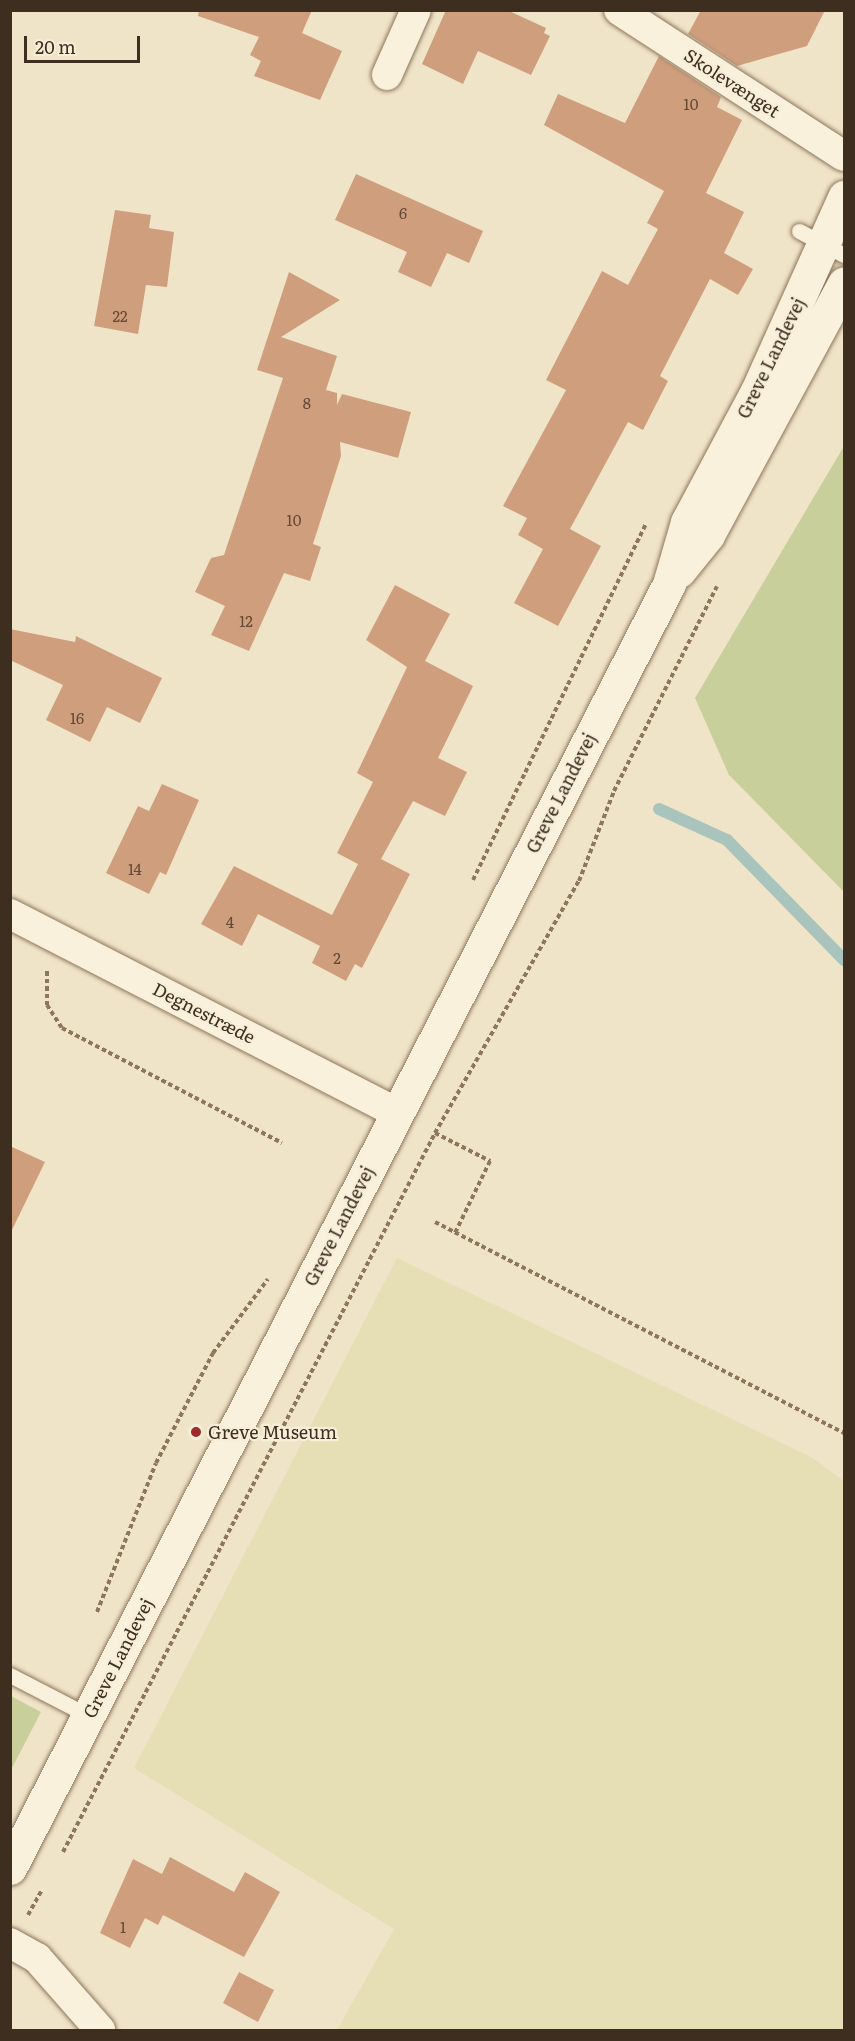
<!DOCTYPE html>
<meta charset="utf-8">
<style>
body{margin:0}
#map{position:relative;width:855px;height:2041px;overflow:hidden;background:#f0e4c8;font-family:Literata,serif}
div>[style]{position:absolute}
.farmland>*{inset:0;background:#e6deb5}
.green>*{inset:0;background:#c9cf9b}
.stream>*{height:12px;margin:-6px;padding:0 6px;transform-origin:6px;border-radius:6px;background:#a9c4bc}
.building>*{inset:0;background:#cf9f7d}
.path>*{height:4px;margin-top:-2px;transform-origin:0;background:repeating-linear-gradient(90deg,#8d765c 0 4.5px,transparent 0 7.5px)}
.roads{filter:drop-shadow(0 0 2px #8d765c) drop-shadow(0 0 2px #8d765c)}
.service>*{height:15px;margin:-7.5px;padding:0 7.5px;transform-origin:7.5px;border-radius:7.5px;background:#faf1dc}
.minor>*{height:30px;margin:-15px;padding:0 15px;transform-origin:15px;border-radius:15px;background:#faf1dc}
.tertiary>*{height:33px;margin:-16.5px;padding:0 16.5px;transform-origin:16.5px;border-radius:16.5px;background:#faf1dc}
.dots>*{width:16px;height:16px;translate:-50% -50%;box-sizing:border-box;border:3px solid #f7eed8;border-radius:50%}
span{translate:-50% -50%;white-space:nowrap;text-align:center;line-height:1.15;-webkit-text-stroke:4.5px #f7eed8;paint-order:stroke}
.number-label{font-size:15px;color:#624a37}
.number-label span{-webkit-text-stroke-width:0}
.street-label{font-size:18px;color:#3d2e20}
.poi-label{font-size:18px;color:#3d2e20}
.left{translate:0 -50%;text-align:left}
.frame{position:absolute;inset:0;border:12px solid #3d2e20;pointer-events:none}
.scale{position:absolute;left:24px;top:36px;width:116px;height:27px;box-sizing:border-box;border:3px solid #3d2e20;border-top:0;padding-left:8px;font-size:18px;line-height:21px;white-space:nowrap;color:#3d2e20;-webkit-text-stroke:4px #f7eed8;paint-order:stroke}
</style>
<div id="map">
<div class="farmland">
<i style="clip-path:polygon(397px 1258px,811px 1457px,844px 1481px,844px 2030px,337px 2030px,394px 1929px,134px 1768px)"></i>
</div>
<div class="green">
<i style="clip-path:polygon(844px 446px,844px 892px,729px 775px,695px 698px)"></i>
<i style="clip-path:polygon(11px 1696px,41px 1712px,11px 1770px)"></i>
</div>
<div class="stream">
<i style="left:659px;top:809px;width:75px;rotate:24.5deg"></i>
<i style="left:727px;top:840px;width:168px;rotate:45.7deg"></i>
</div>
<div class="building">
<i style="clip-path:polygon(199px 10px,312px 10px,302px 33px,342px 51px,320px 100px,254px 76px,261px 61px,250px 55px,259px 37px,198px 16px)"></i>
<i style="clip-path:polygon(446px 10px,507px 10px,546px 28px,544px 33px,550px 36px,531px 75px,478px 51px,463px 84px,422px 64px)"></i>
<i style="clip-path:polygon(701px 10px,825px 10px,807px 46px,737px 66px,688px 34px)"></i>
<i style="clip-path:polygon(659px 56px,721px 97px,717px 107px,742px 120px,706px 193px,744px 212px,724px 253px,753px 269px,738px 295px,710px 279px,660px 376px,668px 381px,643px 430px,628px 422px,570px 529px,601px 546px,558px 626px,514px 603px,543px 549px,518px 535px,527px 518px,503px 506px,566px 390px,546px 380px,602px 271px,628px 285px,658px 229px,647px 223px,664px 191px,544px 125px,558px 94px,625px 123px)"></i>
<i style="clip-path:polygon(356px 174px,483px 231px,469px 263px,447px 253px,431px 287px,398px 272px,407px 252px,335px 220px)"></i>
<i style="clip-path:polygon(115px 210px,151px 215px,149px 228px,174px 232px,167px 287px,146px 285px,138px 334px,94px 326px)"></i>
<i style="clip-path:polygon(289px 272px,340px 300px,281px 337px,337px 356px,326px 390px,337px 393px,337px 405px,342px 394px,411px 412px,398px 458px,340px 442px,341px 456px,313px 544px,321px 547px,310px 581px,284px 573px,249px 651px,211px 635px,225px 606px,195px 592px,211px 558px,224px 555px,283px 378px,257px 370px)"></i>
<i style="clip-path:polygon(395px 585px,450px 614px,425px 661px,473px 686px,438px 758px,467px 772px,445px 816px,413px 801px,381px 859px,410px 874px,362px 968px,355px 964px,346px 981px,312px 963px,320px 946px,258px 914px,242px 946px,201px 924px,234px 866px,332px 915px,358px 864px,337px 853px,373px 782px,357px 773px,407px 667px,366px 640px)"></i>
<i style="clip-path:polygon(10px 629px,75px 642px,76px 636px,162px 678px,140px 723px,107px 707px,90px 742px,46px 720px,63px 685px,10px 660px)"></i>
<i style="clip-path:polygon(162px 784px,199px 800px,166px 875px,160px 872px,149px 894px,106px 873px,138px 806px,149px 811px)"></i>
<i style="clip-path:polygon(10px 1146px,45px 1162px,10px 1234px)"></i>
<i style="clip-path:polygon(170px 1857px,234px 1892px,245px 1872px,280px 1892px,244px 1957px,163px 1915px,158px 1925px,145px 1918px,130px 1948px,100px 1933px,133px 1859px,162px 1874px)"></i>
<i style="clip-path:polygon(239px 1972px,274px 1990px,258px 2022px,223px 2003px)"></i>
</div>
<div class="path">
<i style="left:473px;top:880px;width:397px;rotate:-64.1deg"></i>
<i style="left:47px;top:971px;width:34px;rotate:90deg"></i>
<i style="left:47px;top:1005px;width:27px;rotate:57deg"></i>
<i style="left:62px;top:1028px;width:248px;rotate:27.6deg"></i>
<i style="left:435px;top:1133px;width:62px;rotate:27deg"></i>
<i style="left:490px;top:1161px;width:80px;rotate:115.9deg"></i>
<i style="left:435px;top:1222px;width:460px;rotate:27.3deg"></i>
<i style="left:97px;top:1612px;width:160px;rotate:-68.4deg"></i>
<i style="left:156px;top:1463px;width:124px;rotate:-62.6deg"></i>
<i style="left:213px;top:1353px;width:92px;rotate:-53.4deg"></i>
<i style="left:63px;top:1852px;width:810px;rotate:-62.64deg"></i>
<i style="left:435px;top:1133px;width:290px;rotate:-60.3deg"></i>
<i style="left:579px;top:881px;width:97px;rotate:-68.7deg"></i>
<i style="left:614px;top:791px;width:229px;rotate:-63.3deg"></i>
<i style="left:28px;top:1915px;width:29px;rotate:-61deg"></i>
</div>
<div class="roads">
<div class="service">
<i style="left:799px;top:231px;width:51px;rotate:28.1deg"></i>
<i style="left:10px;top:1675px;width:89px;rotate:27.4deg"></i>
</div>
<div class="minor">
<i style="left:619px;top:10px;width:268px;rotate:33deg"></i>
<i style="left:387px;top:75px;width:71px;rotate:-66deg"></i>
<i style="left:10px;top:914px;width:435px;rotate:27.2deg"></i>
<i style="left:10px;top:1943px;width:31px;rotate:29deg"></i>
<i style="left:37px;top:1958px;width:96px;rotate:48.8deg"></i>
</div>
<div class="tertiary">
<i style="left:679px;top:571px;width:46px;rotate:-51.1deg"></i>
<i style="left:708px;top:535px;width:286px;rotate:-61.6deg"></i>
<i style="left:10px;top:1868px;width:1443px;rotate:-62.83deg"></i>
<i style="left:669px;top:584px;width:65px;rotate:-73.8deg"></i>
<i style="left:687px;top:522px;width:149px;rotate:-61.9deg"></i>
<i style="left:757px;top:391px;width:213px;rotate:-65.8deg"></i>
</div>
</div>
<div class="dots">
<i style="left:196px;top:1432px;background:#9e2a2b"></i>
</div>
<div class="number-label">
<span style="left:691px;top:104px">10</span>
<span style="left:403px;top:213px">6</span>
<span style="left:120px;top:316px">22</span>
<span style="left:307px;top:403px">8</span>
<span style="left:294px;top:520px">10</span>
<span style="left:246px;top:621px">12</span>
<span style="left:77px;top:718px">16</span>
<span style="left:135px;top:869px">14</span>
<span style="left:230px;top:922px">4</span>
<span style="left:337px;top:958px">2</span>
<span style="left:123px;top:1927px">1</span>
</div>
<div class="street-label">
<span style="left:732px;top:83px;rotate:33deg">Skolevænget</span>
<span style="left:771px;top:358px;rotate:-64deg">Greve Landevej</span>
<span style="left:561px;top:793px;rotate:-63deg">Greve Landevej</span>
<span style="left:204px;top:1013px;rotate:27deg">Degnestræde</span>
<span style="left:339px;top:1226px;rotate:-63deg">Greve Landevej</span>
<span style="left:118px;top:1658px;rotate:-63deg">Greve Landevej</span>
</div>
<div class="poi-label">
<span class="left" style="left:208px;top:1432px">Greve Museum</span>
</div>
<div class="frame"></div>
<div class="scale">20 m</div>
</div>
